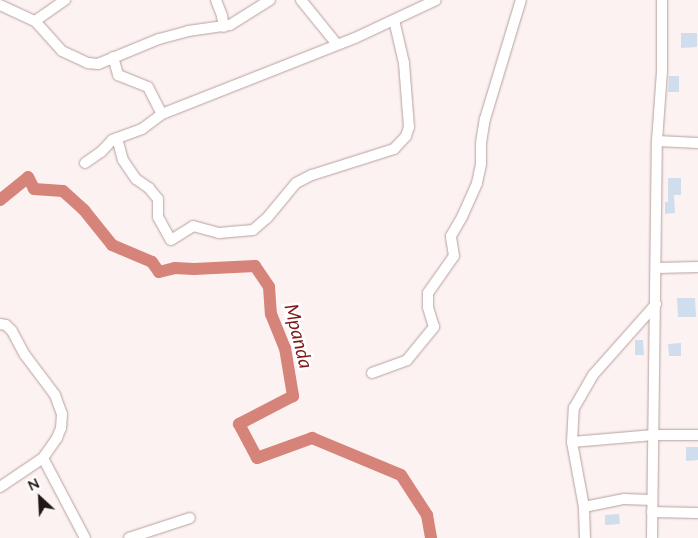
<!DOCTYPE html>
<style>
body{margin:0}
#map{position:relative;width:698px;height:538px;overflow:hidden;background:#fcf2f1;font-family:Lato,sans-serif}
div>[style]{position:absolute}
.river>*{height:12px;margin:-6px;padding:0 6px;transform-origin:6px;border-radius:6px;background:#d6837a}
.building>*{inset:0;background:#d0dded}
.roads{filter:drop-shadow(0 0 1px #b7a09e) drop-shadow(0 0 1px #b7a09e)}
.minor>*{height:10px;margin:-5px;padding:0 5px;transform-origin:5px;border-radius:5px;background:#fff}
span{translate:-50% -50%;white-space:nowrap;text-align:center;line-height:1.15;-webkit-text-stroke:5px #fff;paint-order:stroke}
.water-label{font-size:19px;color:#7c1a19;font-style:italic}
.north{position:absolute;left:15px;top:473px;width:50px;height:50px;-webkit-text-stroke:4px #fff;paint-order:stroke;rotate:335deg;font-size:14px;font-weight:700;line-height:20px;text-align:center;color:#1f1716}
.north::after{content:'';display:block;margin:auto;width:18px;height:22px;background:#1f1716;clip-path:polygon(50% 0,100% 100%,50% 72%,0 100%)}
</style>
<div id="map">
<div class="river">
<i style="left:0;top:200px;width:36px;rotate:-39deg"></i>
<i style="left:28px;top:177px;width:13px;rotate:63deg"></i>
<i style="left:34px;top:189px;width:29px;rotate:4deg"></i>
<i style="left:63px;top:191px;width:28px;rotate:42deg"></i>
<i style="left:84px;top:210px;width:45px;rotate:51.3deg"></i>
<i style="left:112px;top:245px;width:43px;rotate:23deg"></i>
<i style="left:152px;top:262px;width:12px;rotate:55deg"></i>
<i style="left:159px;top:272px;width:16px;rotate:-14deg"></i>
<i style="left:175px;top:268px;width:19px;rotate:3deg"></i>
<i style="left:194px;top:269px;width:61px;rotate:-2.8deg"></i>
<i style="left:255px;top:266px;width:25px;rotate:56deg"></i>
<i style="left:269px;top:287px;width:27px;rotate:86deg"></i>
<i style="left:271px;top:314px;width:37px;rotate:68deg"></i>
<i style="left:285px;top:348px;width:49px;rotate:80.5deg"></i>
<i style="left:293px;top:396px;width:61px;rotate:152.6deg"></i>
<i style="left:239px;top:424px;width:38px;rotate:62deg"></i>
<i style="left:257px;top:458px;width:59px;rotate:-20deg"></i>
<i style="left:312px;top:438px;width:96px;rotate:22.6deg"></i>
<i style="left:401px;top:475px;width:48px;rotate:57deg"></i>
<i style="left:427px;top:515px;width:23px;rotate:80deg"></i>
</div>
<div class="building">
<i style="clip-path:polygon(681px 33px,697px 33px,697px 47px,681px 48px)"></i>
<i style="clip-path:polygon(669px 76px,679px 76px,679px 92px,668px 92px)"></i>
<i style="clip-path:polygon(668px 178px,681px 178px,681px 195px,674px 195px,675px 213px,665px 214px,665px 202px,668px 202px)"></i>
<i style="clip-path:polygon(677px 298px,695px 298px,696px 317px,678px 317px)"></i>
<i style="clip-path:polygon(635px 340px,643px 340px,644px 355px,635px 355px)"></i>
<i style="clip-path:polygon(681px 343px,681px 356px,669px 356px,668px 344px)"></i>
<i style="clip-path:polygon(686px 447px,698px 447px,698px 460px,686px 461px)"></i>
<i style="clip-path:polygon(619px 514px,620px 524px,605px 525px,605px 515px)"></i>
</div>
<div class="roads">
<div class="minor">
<i style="left:216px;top:0;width:17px;rotate:69deg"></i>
<i style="left:222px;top:16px;width:11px;rotate:80deg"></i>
<i style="left:301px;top:0;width:54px;rotate:51deg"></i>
<i style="left:0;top:5px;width:38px;rotate:25deg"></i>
<i style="left:35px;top:21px;width:40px;rotate:48deg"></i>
<i style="left:62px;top:51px;width:29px;rotate:25deg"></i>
<i style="left:88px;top:63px;width:10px;rotate:6deg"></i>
<i style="left:98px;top:64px;width:66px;rotate:-22.3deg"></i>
<i style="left:159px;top:39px;width:30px;rotate:-15deg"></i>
<i style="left:188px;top:31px;width:42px;rotate:-8.1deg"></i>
<i style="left:230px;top:25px;width:47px;rotate:-32deg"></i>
<i style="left:35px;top:21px;width:37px;rotate:-35deg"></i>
<i style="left:113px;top:57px;width:19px;rotate:74deg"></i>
<i style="left:118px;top:75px;width:32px;rotate:22deg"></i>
<i style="left:148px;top:87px;width:30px;rotate:63deg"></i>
<i style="left:117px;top:138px;width:23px;rotate:75deg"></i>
<i style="left:123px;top:160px;width:23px;rotate:56deg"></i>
<i style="left:136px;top:179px;width:16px;rotate:35deg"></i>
<i style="left:149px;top:188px;width:14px;rotate:51deg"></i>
<i style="left:158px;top:199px;width:18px;rotate:90deg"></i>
<i style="left:158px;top:217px;width:26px;rotate:61deg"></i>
<i style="left:171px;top:240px;width:26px;rotate:-32deg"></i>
<i style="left:193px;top:226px;width:27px;rotate:15deg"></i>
<i style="left:219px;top:233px;width:34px;rotate:-5deg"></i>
<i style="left:253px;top:230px;width:18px;rotate:-41deg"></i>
<i style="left:267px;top:218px;width:45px;rotate:-50.4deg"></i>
<i style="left:296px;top:183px;width:18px;rotate:-27deg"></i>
<i style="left:312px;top:175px;width:86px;rotate:-17.6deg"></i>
<i style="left:394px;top:149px;width:18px;rotate:-47deg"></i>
<i style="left:406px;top:136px;width:9px;rotate:-72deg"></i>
<i style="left:409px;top:127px;width:64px;rotate:-94.5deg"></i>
<i style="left:404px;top:63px;width:44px;rotate:-103.1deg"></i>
<i style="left:657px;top:141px;width:41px;rotate:2.8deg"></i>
<i style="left:85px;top:163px;width:19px;rotate:-35deg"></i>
<i style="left:101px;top:152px;width:16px;rotate:-47deg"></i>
<i style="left:112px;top:140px;width:32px;rotate:-20deg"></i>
<i style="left:142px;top:129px;width:25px;rotate:-37deg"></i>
<i style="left:162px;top:114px;width:207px;rotate:-21.5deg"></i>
<i style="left:355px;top:38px;width:89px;rotate:-25.1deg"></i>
<i style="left:657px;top:268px;width:41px;rotate:-1.4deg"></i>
<i style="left:0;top:324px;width:6px;rotate:9deg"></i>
<i style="left:6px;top:325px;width:8px;rotate:45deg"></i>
<i style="left:12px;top:331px;width:27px;rotate:62deg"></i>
<i style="left:25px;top:355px;width:50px;rotate:53.1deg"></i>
<i style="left:55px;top:395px;width:20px;rotate:70deg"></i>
<i style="left:62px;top:414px;width:14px;rotate:94deg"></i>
<i style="left:61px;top:428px;width:11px;rotate:112deg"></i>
<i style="left:57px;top:438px;width:24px;rotate:125deg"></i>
<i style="left:43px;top:458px;width:52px;rotate:146deg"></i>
<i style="left:372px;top:373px;width:37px;rotate:-20deg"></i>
<i style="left:407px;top:360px;width:43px;rotate:-50.7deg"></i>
<i style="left:434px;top:327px;width:21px;rotate:-107deg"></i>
<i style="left:428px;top:307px;width:14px;rotate:-90deg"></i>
<i style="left:428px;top:293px;width:45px;rotate:-54.9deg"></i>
<i style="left:454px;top:256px;width:20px;rotate:-99deg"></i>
<i style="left:451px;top:236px;width:22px;rotate:-60deg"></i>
<i style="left:462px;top:217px;width:37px;rotate:-66deg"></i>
<i style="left:477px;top:183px;width:19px;rotate:-78deg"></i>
<i style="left:481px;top:164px;width:21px;rotate:-90deg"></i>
<i style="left:481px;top:143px;width:24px;rotate:-81deg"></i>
<i style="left:485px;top:119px;width:124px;rotate:-73.2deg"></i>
<i style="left:572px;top:442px;width:82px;rotate:-4.9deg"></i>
<i style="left:654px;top:435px;width:44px"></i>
<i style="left:43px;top:458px;width:90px;rotate:62.3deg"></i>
<i style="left:584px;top:507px;width:41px;rotate:-11.3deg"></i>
<i style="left:624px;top:499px;width:28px;rotate:2deg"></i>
<i style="left:652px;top:512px;width:46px;rotate:1.2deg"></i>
<i style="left:129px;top:538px;width:64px;rotate:-18.2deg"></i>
<i style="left:585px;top:538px;width:31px;rotate:-92deg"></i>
<i style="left:584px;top:507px;width:66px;rotate:-100.5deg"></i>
<i style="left:572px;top:442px;width:34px;rotate:-87deg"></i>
<i style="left:574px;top:408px;width:38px;rotate:-60deg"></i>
<i style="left:593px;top:375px;width:95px;rotate:-48.4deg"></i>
<i style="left:652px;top:538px;width:397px;rotate:-89.3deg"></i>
<i style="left:657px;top:141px;width:70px;rotate:-85.9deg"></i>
<i style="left:662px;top:71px;width:71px;rotate:-90deg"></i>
</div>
</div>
<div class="water-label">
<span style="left:299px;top:336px;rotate:76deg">Mpanda</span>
</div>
<div class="north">N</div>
</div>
